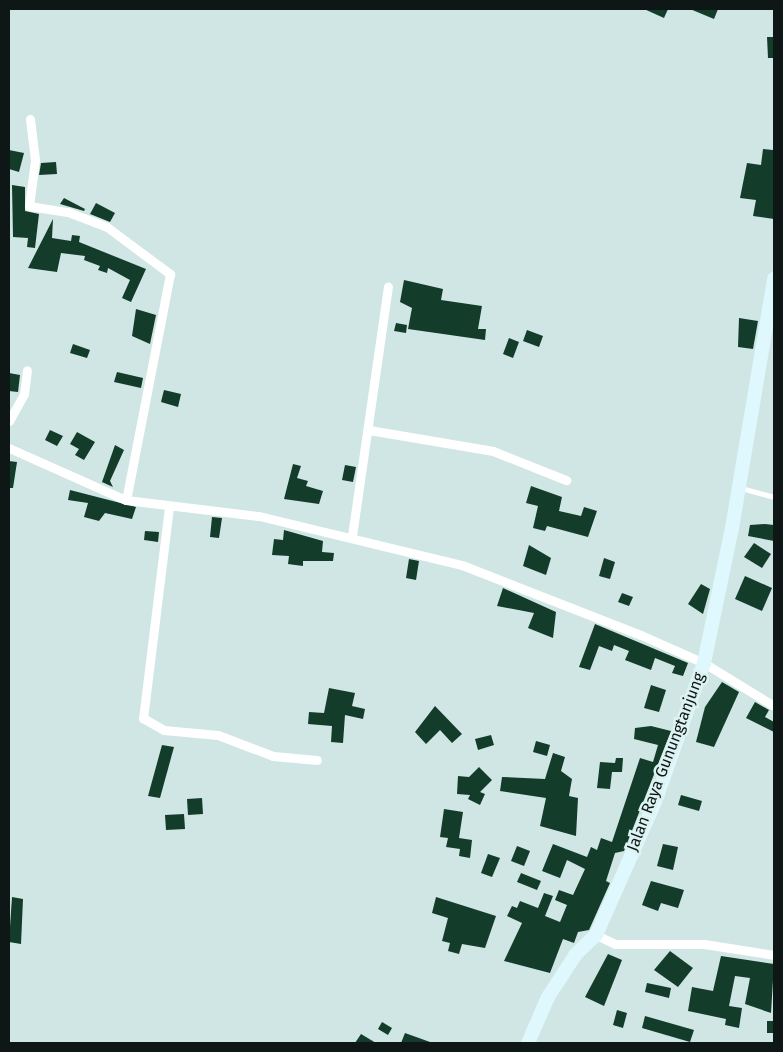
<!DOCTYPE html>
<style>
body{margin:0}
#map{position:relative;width:783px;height:1052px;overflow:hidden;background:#cfe6e4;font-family:"Fira Sans",sans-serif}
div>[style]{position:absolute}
.building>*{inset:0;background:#133c2b}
.service>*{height:4.5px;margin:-2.25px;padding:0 2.25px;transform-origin:2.25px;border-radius:2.25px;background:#fff}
.minor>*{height:9px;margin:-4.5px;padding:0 4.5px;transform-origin:4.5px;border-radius:4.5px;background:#fff}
.secondary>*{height:14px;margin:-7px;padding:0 7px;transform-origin:7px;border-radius:7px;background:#def8fe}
span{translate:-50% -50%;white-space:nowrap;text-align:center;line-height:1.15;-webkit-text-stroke:5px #dcf3f1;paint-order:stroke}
.street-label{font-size:16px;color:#0e1616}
.frame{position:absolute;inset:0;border:10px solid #0e1616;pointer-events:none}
</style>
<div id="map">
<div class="building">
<i style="clip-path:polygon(644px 9px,668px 9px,664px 18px)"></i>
<i style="clip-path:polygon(690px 9px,718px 9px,714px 19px)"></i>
<i style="clip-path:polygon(767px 37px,774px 37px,774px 58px,768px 58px)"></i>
<i style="clip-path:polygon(763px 149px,773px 150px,774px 219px,753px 216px,756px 200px,740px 198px,747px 163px,761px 165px)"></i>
<i style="clip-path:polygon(9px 150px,24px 153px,19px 172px,9px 169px)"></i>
<i style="clip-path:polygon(56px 162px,57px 174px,39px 175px,41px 163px)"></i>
<i style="clip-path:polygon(12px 185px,25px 187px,25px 211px,39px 214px,35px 248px,27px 247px,28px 238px,13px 237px)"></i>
<i style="clip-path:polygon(64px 198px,85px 209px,84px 211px,60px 204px)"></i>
<i style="clip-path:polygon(96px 203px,115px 213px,110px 222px,90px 214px)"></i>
<i style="clip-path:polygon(53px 219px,52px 238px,71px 241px,72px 235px,80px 236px,79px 242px,146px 269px,131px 302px,122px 298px,130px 280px,108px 268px,107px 273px,98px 270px,100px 266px,84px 260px,85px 256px,61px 253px,57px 272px,28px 268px)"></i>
<i style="clip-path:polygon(404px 280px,443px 289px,441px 300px,482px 306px,478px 329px,486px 329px,485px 340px,408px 329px,412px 308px,400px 302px)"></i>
<i style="clip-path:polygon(136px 309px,156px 315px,150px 344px,132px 336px)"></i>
<i style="clip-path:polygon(739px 318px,758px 321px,753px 349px,738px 347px)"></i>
<i style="clip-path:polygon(396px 323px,407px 325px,406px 333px,394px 331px)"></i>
<i style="clip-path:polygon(527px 330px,543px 336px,539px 347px,523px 341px)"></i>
<i style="clip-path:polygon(509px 338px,519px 342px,513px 358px,503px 354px)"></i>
<i style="clip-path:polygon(73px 344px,90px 350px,87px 358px,70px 353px)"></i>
<i style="clip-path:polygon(117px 372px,143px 378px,141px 388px,114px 382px)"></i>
<i style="clip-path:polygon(9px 373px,20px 375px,18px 392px,9px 391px)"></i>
<i style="clip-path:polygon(164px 390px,181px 394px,178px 407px,161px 402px)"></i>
<i style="clip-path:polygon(50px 430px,63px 436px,57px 446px,45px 440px)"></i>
<i style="clip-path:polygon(77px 432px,95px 442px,84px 460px,75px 455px,79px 449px,70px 444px)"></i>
<i style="clip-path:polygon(115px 445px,124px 450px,110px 481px,113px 487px,102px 482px)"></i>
<i style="clip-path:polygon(9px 461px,17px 462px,13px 488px,9px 488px)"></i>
<i style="clip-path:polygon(293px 464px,301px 466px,297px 478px,308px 481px,306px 486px,323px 491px,319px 504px,284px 499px)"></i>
<i style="clip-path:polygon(345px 465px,356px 467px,353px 482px,342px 480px)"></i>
<i style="clip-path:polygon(531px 486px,562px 497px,559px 511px,581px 516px,584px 507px,597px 511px,588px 537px,547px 526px,545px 531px,533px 528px,538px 506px,526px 503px)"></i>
<i style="clip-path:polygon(70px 490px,136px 507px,132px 519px,105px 513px,99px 521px,84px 517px,88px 503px,68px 500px)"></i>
<i style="clip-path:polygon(212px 517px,222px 518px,219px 538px,210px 537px)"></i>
<i style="clip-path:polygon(765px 524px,774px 525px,774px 541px,748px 536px,750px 525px)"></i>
<i style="clip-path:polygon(284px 530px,323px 541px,322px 552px,334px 553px,333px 561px,303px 561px,303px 566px,288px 564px,289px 556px,272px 555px,274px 539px,283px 540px)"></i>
<i style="clip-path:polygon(145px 531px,159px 532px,158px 542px,144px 540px)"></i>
<i style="clip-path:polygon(754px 543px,771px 554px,762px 568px,744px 557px)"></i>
<i style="clip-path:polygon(529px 545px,551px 558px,546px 575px,523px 566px)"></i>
<i style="clip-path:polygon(604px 558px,615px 562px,610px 579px,599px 576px)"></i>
<i style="clip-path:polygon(409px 559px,419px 561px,416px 580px,406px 578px)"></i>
<i style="clip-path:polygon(745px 576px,772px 588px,762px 611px,735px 599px)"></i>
<i style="clip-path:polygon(701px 584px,710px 589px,703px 614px,688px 604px)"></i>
<i style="clip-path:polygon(503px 588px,556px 612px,553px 638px,528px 628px,534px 613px,497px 606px)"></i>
<i style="clip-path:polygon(622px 593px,633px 597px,629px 606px,618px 602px)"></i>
<i style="clip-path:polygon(595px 624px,688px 663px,683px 676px,672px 673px,675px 666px,655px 658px,651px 670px,625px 660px,629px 651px,614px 645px,612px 651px,599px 646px,590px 670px,579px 667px)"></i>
<i style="clip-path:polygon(722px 682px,739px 692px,714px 747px,696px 742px,705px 707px)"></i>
<i style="clip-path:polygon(651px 685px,666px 690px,659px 712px,644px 708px)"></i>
<i style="clip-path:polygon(329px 688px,355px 693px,352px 706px,365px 709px,363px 719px,345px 715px,343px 743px,331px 742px,332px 726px,308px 724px,309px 712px,324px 713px)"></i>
<i style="clip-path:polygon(755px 702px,769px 710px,765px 717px,774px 722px,774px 732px,746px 718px)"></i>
<i style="clip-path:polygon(435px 706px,462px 734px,452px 743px,440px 730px,426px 744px,415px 732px)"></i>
<i style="clip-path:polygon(651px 726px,671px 731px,624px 851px,615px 853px,606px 881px,610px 883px,589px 930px,578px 932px,574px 943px,563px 939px,550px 973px,504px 961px,522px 923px,507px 916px,512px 906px,517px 908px,520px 901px,538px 908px,544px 893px,553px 896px,545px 916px,560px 922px,567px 905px,555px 900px,559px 890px,573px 895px,585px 869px,567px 860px,560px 878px,542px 871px,553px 844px,587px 857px,591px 847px,597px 850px,601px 838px,612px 842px,640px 758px,653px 762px,658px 745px,634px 739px,635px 728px)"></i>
<i style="clip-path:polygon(491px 735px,494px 745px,478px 750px,475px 739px)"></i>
<i style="clip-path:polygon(536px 741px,550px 745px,547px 756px,533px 752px)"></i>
<i style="clip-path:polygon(162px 745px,174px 747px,160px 798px,148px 796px)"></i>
<i style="clip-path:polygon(553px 753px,565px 757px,561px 771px,572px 779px,569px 796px,578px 798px,576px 836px,540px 826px,546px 798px,500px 791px,502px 777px,545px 779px)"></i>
<i style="clip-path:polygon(616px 758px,623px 758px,622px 772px,612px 772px,610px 789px,597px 788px,600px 762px,615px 763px)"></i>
<i style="clip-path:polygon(479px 767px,492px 780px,480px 792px,485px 794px,480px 805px,468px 799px,470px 795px,457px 794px,458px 776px,469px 777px)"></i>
<i style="clip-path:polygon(681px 795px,702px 801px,699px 811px,678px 805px)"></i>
<i style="clip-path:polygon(202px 798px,203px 814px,188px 815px,187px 799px)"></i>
<i style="clip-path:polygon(444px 809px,463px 812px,459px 838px,472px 840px,470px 858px,459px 856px,460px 849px,446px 847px,448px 838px,440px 837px)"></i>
<i style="clip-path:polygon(184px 814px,185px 829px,166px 830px,165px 815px)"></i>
<i style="clip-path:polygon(663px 844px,678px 847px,673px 870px,657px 866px)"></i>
<i style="clip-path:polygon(517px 846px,530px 851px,524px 866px,511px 861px)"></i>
<i style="clip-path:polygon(488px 854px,500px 858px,492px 877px,481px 873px)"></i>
<i style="clip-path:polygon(521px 873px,541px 881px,537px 890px,517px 882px)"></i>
<i style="clip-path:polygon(651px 881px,684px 890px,678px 908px,661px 903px,658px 911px,642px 905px)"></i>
<i style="clip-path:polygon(12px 897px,23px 899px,21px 944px,9px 942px)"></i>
<i style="clip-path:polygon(436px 897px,496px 916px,485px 948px,462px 944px,459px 954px,448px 951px,450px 943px,442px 941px,448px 918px,432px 913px)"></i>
<i style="clip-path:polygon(670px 951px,693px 968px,678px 987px,654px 970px)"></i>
<i style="clip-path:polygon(608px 954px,622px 960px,604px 1006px,585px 997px)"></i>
<i style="clip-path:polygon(721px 956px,774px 964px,771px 1013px,745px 1004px,750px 978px,735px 976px,729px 1006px,742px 1008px,739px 1028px,725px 1025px,726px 1019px,688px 1011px,692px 987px,713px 991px)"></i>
<i style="clip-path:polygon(647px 983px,671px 988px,669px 998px,645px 992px)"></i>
<i style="clip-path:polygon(617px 1010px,627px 1013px,623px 1028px,613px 1025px)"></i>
<i style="clip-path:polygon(645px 1016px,694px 1030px,690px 1042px,642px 1028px)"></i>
<i style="clip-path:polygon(767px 1021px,774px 1021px,774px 1033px,767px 1033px)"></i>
<i style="clip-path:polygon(382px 1022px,392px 1028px,388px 1035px,378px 1029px)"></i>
<i style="clip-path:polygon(405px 1033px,430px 1042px,430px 1043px,401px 1043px)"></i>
<i style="clip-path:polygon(361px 1034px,376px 1043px,355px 1043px)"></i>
</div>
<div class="service">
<i style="left:741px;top:488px;width:34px;rotate:15deg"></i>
</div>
<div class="minor">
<i style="left:30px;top:119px;width:41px;rotate:83deg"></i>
<i style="left:35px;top:160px;width:46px;rotate:97.4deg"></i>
<i style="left:29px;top:206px;width:39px;rotate:9deg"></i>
<i style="left:68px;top:212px;width:42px;rotate:21deg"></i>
<i style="left:107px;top:227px;width:79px;rotate:36.7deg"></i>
<i style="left:170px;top:274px;width:230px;rotate:101deg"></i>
<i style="left:9px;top:421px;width:31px;rotate:-61deg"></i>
<i style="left:24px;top:394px;width:24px;rotate:-83deg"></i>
<i style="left:369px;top:430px;width:126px;rotate:9.6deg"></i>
<i style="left:493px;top:451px;width:79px;rotate:21.7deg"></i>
<i style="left:9px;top:448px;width:128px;rotate:24deg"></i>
<i style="left:126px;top:500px;width:134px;rotate:6.9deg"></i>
<i style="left:259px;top:516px;width:209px;rotate:13.6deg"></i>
<i style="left:462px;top:565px;width:192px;rotate:21.4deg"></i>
<i style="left:641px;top:635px;width:69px;rotate:24deg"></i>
<i style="left:704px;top:663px;width:82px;rotate:31.6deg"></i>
<i style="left:169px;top:507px;width:213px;rotate:97deg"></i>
<i style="left:143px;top:718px;width:24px;rotate:30deg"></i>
<i style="left:164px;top:730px;width:54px;rotate:5.3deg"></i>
<i style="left:218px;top:735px;width:59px;rotate:20.9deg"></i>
<i style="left:273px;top:756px;width:44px;rotate:5.2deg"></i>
<i style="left:352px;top:536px;width:252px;rotate:-81.8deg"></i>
<i style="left:596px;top:935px;width:21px;rotate:25deg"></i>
<i style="left:615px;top:944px;width:89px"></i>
<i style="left:704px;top:944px;width:71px;rotate:8.9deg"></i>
</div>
<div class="secondary">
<i style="left:528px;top:1043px;width:50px;rotate:-66.5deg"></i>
<i style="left:548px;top:997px;width:51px;rotate:-56.9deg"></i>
<i style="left:576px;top:954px;width:28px;rotate:-44deg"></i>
<i style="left:596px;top:935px;width:145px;rotate:-66.1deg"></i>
<i style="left:655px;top:802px;width:147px;rotate:-70.6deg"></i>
<i style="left:704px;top:663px;width:138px;rotate:-78.3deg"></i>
<i style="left:732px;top:528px;width:253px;rotate:-80.4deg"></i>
</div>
<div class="street-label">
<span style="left:666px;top:762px;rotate:-69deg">Jalan Raya Gunungtanjung</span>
</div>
<div class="frame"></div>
</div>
